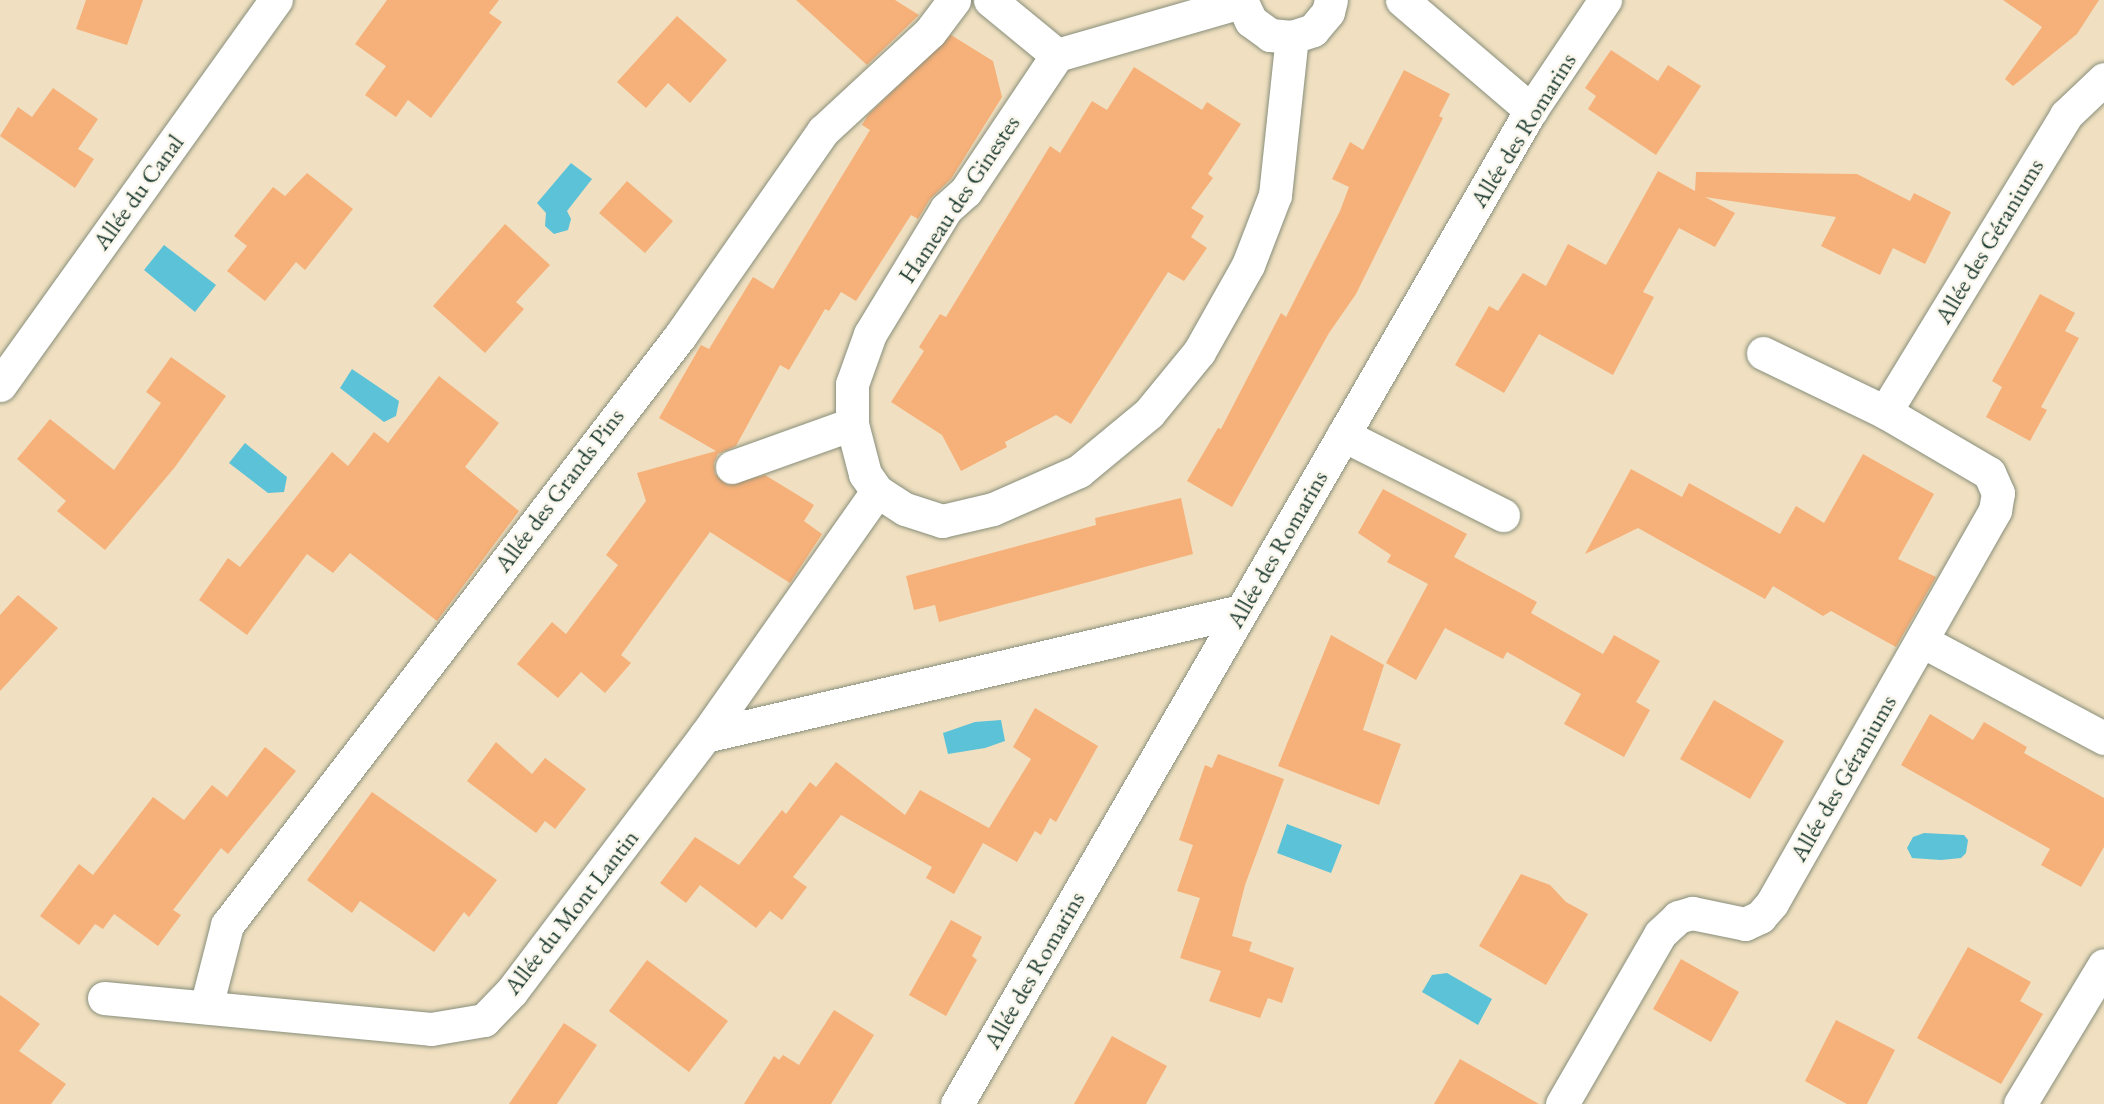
<!DOCTYPE html>
<meta charset="utf-8">
<style>
body{margin:0}
#map{position:relative;width:2104px;height:1104px;overflow:hidden;background:#f0e0c1;font-family:"EB Garamond",serif}
div>[style]{position:absolute}
.water>*{inset:0;background:#5bc2d8}
.building>*{inset:0;background:#f6b079}
.roads{filter:drop-shadow(0 0 2px #888e7a) drop-shadow(0 0 2px #888e7a)}
.minor>*{height:33px;margin:-16.5px;padding:0 16.5px;transform-origin:16.5px;border-radius:16.5px;background:#fff}
span{translate:-50% -50%;white-space:nowrap;text-align:center;line-height:1.15;-webkit-text-stroke:5px #fbf7ec;paint-order:stroke}
.street-label{font-size:24px;color:#1f3d34}
</style>
<div id="map">
<div class="water">
<i style="clip-path:polygon(571px 163px,592px 179px,567px 211px,571px 219px,568px 230px,554px 234px,545px 226px,546px 213px,537px 203px)"></i>
<i style="clip-path:polygon(164px 245px,216px 285px,195px 312px,144px 270px)"></i>
<i style="clip-path:polygon(352px 369px,399px 401px,396px 416px,384px 422px,340px 388px)"></i>
<i style="clip-path:polygon(245px 443px,287px 477px,284px 492px,268px 493px,229px 463px)"></i>
<i style="clip-path:polygon(1001px 720px,1005px 741px,985px 748px,948px 754px,943px 733px,975px 722px)"></i>
<i style="clip-path:polygon(1287px 824px,1342px 845px,1331px 873px,1277px 853px)"></i>
<i style="clip-path:polygon(1924px 833px,1964px 835px,1968px 840px,1966px 853px,1961px 858px,1941px 860px,1912px 858px,1907px 848px,1913px 837px)"></i>
<i style="clip-path:polygon(1447px 973px,1492px 999px,1478px 1025px,1422px 992px,1432px 975px)"></i>
</div>
<div class="building">
<i style="clip-path:polygon(86px 0,143px 0,127px 45px,76px 29px)"></i>
<i style="clip-path:polygon(387px 0,499px 0,489px 13px,502px 22px,431px 118px,408px 100px,396px 117px,365px 95px,386px 66px,355px 44px)"></i>
<i style="clip-path:polygon(796px 0,895px 0,919px 15px,867px 65px)"></i>
<i style="clip-path:polygon(2003px 0,2099px 0,2077px 34px,2013px 86px,2005px 79px,2042px 27px)"></i>
<i style="clip-path:polygon(677px 16px,727px 60px,690px 103px,668px 83px,646px 108px,617px 82px)"></i>
<i style="clip-path:polygon(951px 35px,993px 61px,1002px 97px,951px 179px,930px 199px,918px 219px,911px 215px,856px 301px,841px 292px,829px 311px,825px 309px,789px 370px,780px 365px,736px 446px,718px 454px,714px 463px,715px 474px,728px 485px,765px 475px,814px 505px,804px 521px,822px 534px,790px 583px,710px 532px,621px 655px,631px 663px,605px 693px,581px 672px,558px 698px,517px 664px,552px 622px,566px 634px,618px 565px,606px 555px,646px 501px,637px 473px,716px 451px,659px 418px,701px 345px,709px 349px,753px 277px,773px 289px,870px 130px,862px 125px,868px 115px)"></i>
<i style="clip-path:polygon(1611px 50px,1658px 81px,1668px 65px,1701px 86px,1656px 155px,1588px 109px,1596px 96px,1585px 88px)"></i>
<i style="clip-path:polygon(1134px 67px,1202px 110px,1207px 102px,1241px 124px,1208px 174px,1213px 178px,1191px 208px,1204px 216px,1191px 237px,1207px 248px,1184px 281px,1168px 272px,1071px 424px,1056px 415px,1005px 442px,1007px 447px,961px 471px,942px 435px,891px 402px,924px 351px,919px 347px,940px 314px,946px 317px,1050px 146px,1060px 153px,1092px 101px,1107px 110px)"></i>
<i style="clip-path:polygon(1404px 70px,1450px 94px,1439px 116px,1443px 118px,1356px 294px,1329px 333px,1232px 507px,1187px 481px,1218px 428px,1221px 429px,1281px 313px,1286px 317px,1340px 211px,1349px 187px,1332px 179px,1350px 142px,1363px 150px)"></i>
<i style="clip-path:polygon(53px 88px,98px 119px,78px 149px,94px 159px,75px 188px,0 136px,18px 107px,32px 117px)"></i>
<i style="clip-path:polygon(1658px 171px,1695px 191px,1696px 172px,1857px 174px,1910px 201px,1914px 193px,1951px 212px,1925px 264px,1893px 248px,1880px 275px,1821px 246px,1836px 217px,1705px 197px,1735px 213px,1715px 247px,1679px 228px,1643px 292px,1654px 297px,1613px 375px,1539px 334px,1504px 393px,1455px 365px,1489px 306px,1498px 311px,1523px 273px,1546px 286px,1568px 244px,1606px 265px)"></i>
<i style="clip-path:polygon(307px 173px,353px 209px,305px 270px,296px 262px,265px 301px,227px 271px,247px 246px,234px 236px,273px 187px,285px 196px)"></i>
<i style="clip-path:polygon(627px 181px,673px 221px,645px 253px,599px 213px)"></i>
<i style="clip-path:polygon(505px 224px,550px 265px,516px 302px,524px 309px,485px 353px,433px 306px)"></i>
<i style="clip-path:polygon(2040px 294px,2075px 313px,2065px 331px,2079px 338px,2041px 407px,2047px 410px,2030px 441px,1986px 417px,2002px 387px,1992px 381px)"></i>
<i style="clip-path:polygon(171px 357px,226px 396px,175px 467px,105px 550px,57px 511px,66px 501px,17px 459px,50px 419px,114px 470px,161px 403px,146px 392px)"></i>
<i style="clip-path:polygon(439px 376px,499px 423px,465px 467px,519px 511px,437px 621px,350px 553px,333px 573px,307px 554px,247px 635px,199px 600px,228px 558px,240px 567px,332px 452px,348px 466px,374px 432px,388px 443px)"></i>
<i style="clip-path:polygon(1863px 454px,1934px 494px,1898px 559px,1936px 577px,1896px 647px,1831px 611px,1823px 616px,1773px 586px,1765px 599px,1638px 528px,1585px 554px,1631px 469px,1682px 497px,1689px 483px,1780px 534px,1796px 506px,1824px 523px)"></i>
<i style="clip-path:polygon(1383px 489px,1467px 534px,1454px 557px,1537px 602px,1531px 613px,1603px 654px,1614px 635px,1660px 661px,1636px 702px,1650px 710px,1624px 757px,1564px 724px,1581px 694px,1507px 652px,1503px 659px,1445px 628px,1416px 680px,1386px 663px,1428px 584px,1387px 562px,1391px 555px,1358px 533px)"></i>
<i style="clip-path:polygon(1181px 498px,1193px 554px,939px 622px,935px 605px,914px 610px,906px 576px,1096px 525px,1095px 518px)"></i>
<i style="clip-path:polygon(18px 595px,58px 628px,0 691px,0 615px)"></i>
<i style="clip-path:polygon(1331px 635px,1384px 665px,1363px 730px,1401px 744px,1379px 805px,1278px 766px)"></i>
<i style="clip-path:polygon(1714px 700px,1784px 741px,1750px 799px,1680px 759px)"></i>
<i style="clip-path:polygon(1035px 708px,1098px 746px,1056px 822px,1050px 818px,1041px 835px,1035px 831px,1017px 862px,983px 843px,954px 894px,926px 878px,932px 867px,841px 815px,793px 877px,807px 887px,782px 920px,770px 911px,756px 928px,700px 885px,686px 903px,660px 883px,695px 837px,739px 865px,782px 810px,786px 814px,810px 782px,816px 787px,836px 762px,905px 815px,920px 790px,989px 828px,1031px 759px,1013px 747px)"></i>
<i style="clip-path:polygon(1930px 714px,1973px 740px,1984px 722px,2027px 747px,2024px 753px,2104px 798px,2104px 847px,2081px 887px,2041px 865px,2050px 849px,1901px 765px)"></i>
<i style="clip-path:polygon(496px 742px,532px 774px,545px 758px,586px 789px,555px 829px,545px 821px,536px 833px,467px 781px)"></i>
<i style="clip-path:polygon(265px 747px,296px 771px,228px 854px,221px 848px,173px 910px,181px 915px,158px 946px,114px 914px,103px 929px,95px 924px,79px 945px,40px 916px,79px 864px,93px 875px,153px 797px,184px 820px,212px 785px,227px 797px)"></i>
<i style="clip-path:polygon(1218px 754px,1284px 779px,1245px 885px,1232px 936px,1252px 942px,1249px 951px,1294px 968px,1282px 1003px,1268px 998px,1260px 1018px,1209px 1001px,1221px 971px,1180px 958px,1200px 898px,1177px 891px,1193px 845px,1179px 840px,1205px 765px,1212px 768px)"></i>
<i style="clip-path:polygon(372px 792px,497px 880px,469px 917px,464px 912px,434px 952px,360px 901px,352px 913px,307px 880px)"></i>
<i style="clip-path:polygon(1521px 874px,1550px 885px,1566px 902px,1588px 914px,1546px 985px,1479px 946px)"></i>
<i style="clip-path:polygon(951px 920px,982px 937px,972px 956px,977px 960px,946px 1016px,909px 995px)"></i>
<i style="clip-path:polygon(1968px 947px,2031px 982px,2020px 1001px,2043px 1014px,2001px 1084px,1917px 1038px)"></i>
<i style="clip-path:polygon(1681px 959px,1739px 992px,1711px 1042px,1653px 1009px)"></i>
<i style="clip-path:polygon(647px 960px,728px 1021px,689px 1072px,609px 1011px)"></i>
<i style="clip-path:polygon(0 995px,40px 1024px,19px 1051px,66px 1084px,51px 1104px,0 1104px)"></i>
<i style="clip-path:polygon(834px 1010px,874px 1035px,831px 1104px,744px 1104px,774px 1056px,779px 1060px,783px 1055px,799px 1065px)"></i>
<i style="clip-path:polygon(1836px 1020px,1895px 1050px,1867px 1104px,1847px 1104px,1805px 1081px)"></i>
<i style="clip-path:polygon(564px 1023px,597px 1045px,557px 1104px,509px 1104px)"></i>
<i style="clip-path:polygon(1112px 1036px,1167px 1066px,1146px 1104px,1074px 1104px)"></i>
<i style="clip-path:polygon(1460px 1059px,1539px 1104px,1434px 1104px)"></i>
</div>
<div class="roads">
<div class="minor">
<i style="left:990px;top:0;width:87px;rotate:39.4deg"></i>
<i style="left:1241px;top:0;width:23px;rotate:65deg"></i>
<i style="left:1251px;top:21px;width:24px;rotate:36deg"></i>
<i style="left:1270px;top:35px;width:22px;rotate:5deg"></i>
<i style="left:1292px;top:37px;width:22px;rotate:-18deg"></i>
<i style="left:1313px;top:30px;width:23px;rotate:-50deg"></i>
<i style="left:1328px;top:12px;width:12px;rotate:-76deg"></i>
<i style="left:1402px;top:0;width:170px;rotate:40.5deg"></i>
<i style="left:1241px;top:2px;width:191px;rotate:163.9deg"></i>
<i style="left:1057px;top:55px;width:164px;rotate:123.8deg"></i>
<i style="left:966px;top:191px;width:27px;rotate:138deg"></i>
<i style="left:946px;top:209px;width:146px;rotate:121.3deg"></i>
<i style="left:870px;top:334px;width:53px;rotate:109.8deg"></i>
<i style="left:852px;top:384px;width:40px;rotate:90deg"></i>
<i style="left:852px;top:424px;width:52px;rotate:75.4deg"></i>
<i style="left:865px;top:474px;width:21px;rotate:55deg"></i>
<i style="left:877px;top:491px;width:33px;rotate:33deg"></i>
<i style="left:905px;top:509px;width:39px;rotate:18deg"></i>
<i style="left:942px;top:521px;width:52px;rotate:-13.2deg"></i>
<i style="left:993px;top:509px;width:94px;rotate:-23.8deg"></i>
<i style="left:1079px;top:471px;width:91px;rotate:-39.6deg"></i>
<i style="left:1149px;top:413px;width:79px;rotate:-50.7deg"></i>
<i style="left:1199px;top:352px;width:100px;rotate:-60.6deg"></i>
<i style="left:1248px;top:265px;width:75px;rotate:-68.9deg"></i>
<i style="left:1275px;top:195px;width:159px;rotate:-83.9deg"></i>
<i style="left:1763px;top:353px;width:136px;rotate:25.8deg"></i>
<i style="left:0;top:385px;width:474px;rotate:-54.4deg"></i>
<i style="left:1343px;top:435px;width:179px;rotate:26.6deg"></i>
<i style="left:732px;top:467px;width:127px;rotate:-19.7deg"></i>
<i style="left:1922px;top:641px;width:206px;rotate:28.1deg"></i>
<i style="left:705px;top:736px;width:550px;rotate:-13.13deg"></i>
<i style="left:104px;top:998px;width:328px;rotate:5.4deg"></i>
<i style="left:431px;top:1029px;width:54px;rotate:-9.6deg"></i>
<i style="left:484px;top:1020px;width:40px;rotate:-46deg"></i>
<i style="left:512px;top:991px;width:320px;rotate:-52.9deg"></i>
<i style="left:705px;top:736px;width:299px;rotate:-54.9deg"></i>
<i style="left:206px;top:1007px;width:85px;rotate:-75.6deg"></i>
<i style="left:227px;top:925px;width:743px;rotate:-52.44deg"></i>
<i style="left:680px;top:336px;width:250px;rotate:-55.1deg"></i>
<i style="left:823px;top:131px;width:146px;rotate:-42.8deg"></i>
<i style="left:930px;top:32px;width:40px;rotate:-53deg"></i>
<i style="left:957px;top:1104px;width:1148px;rotate:-60deg"></i>
<i style="left:1531px;top:110px;width:133px;rotate:-56.1deg"></i>
<i style="left:1562px;top:1104px;width:196px;rotate:-60deg"></i>
<i style="left:1660px;top:934px;width:25px;rotate:-43deg"></i>
<i style="left:1678px;top:917px;width:15px;rotate:-16deg"></i>
<i style="left:1692px;top:913px;width:54px;rotate:11.7deg"></i>
<i style="left:1745px;top:924px;width:17px;rotate:-25deg"></i>
<i style="left:1760px;top:917px;width:18px;rotate:-49deg"></i>
<i style="left:1772px;top:903px;width:452px;rotate:-60.4deg"></i>
<i style="left:1995px;top:510px;width:17px;rotate:-80deg"></i>
<i style="left:1998px;top:493px;width:22px;rotate:-114deg"></i>
<i style="left:1989px;top:473px;width:121px;rotate:-149.6deg"></i>
<i style="left:1885px;top:412px;width:348px;rotate:-58.6deg"></i>
<i style="left:2066px;top:115px;width:52px;rotate:-43.5deg"></i>
<i style="left:2020px;top:1104px;width:162px;rotate:-58.9deg"></i>
</div>
</div>
<div class="street-label">
<span style="left:1523px;top:130px;rotate:-58deg">Allée des Romarins</span>
<span style="left:138px;top:192px;rotate:-54deg">Allée du Canal</span>
<span style="left:959px;top:199px;rotate:-56deg">Hameau des Ginestes</span>
<span style="left:1989px;top:241px;rotate:-59deg">Allée des Géraniums</span>
<span style="left:559px;top:490px;rotate:-53deg">Allée des Grands Pins</span>
<span style="left:1277px;top:549px;rotate:-60deg">Allée des Romarins</span>
<span style="left:1843px;top:778px;rotate:-60deg">Allée des Géraniums</span>
<span style="left:571px;top:912px;rotate:-52deg">Allée du Mont Lantin</span>
<span style="left:1034px;top:970px;rotate:-60deg">Allée des Romarins</span>
</div>
</div>
